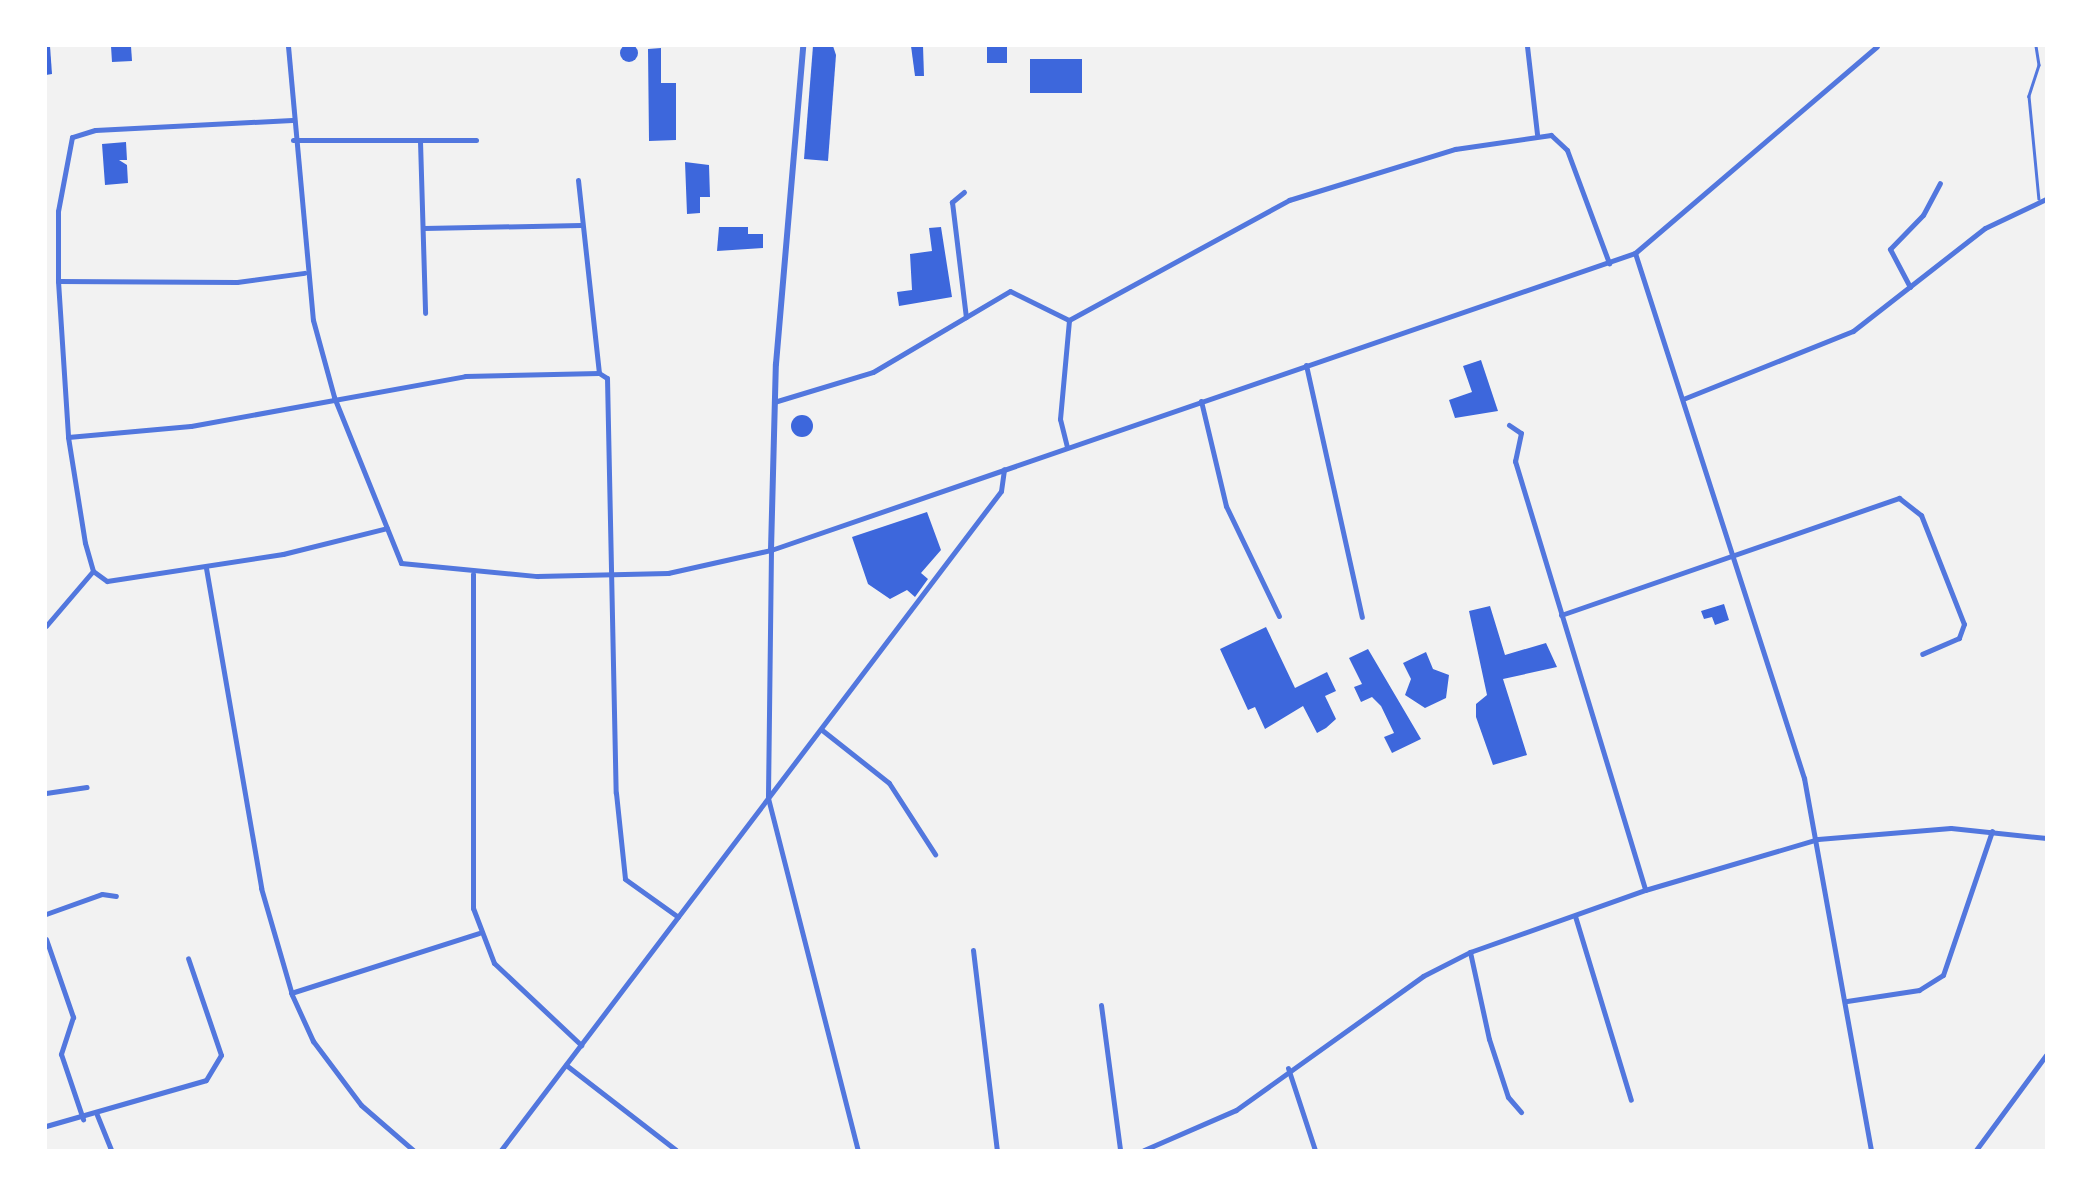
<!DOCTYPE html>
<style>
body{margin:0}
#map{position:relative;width:2092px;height:1196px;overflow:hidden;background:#f2f2f2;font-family:"Public Sans",sans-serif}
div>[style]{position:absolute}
.building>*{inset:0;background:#3d67dc}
.round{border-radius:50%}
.service>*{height:2.5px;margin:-1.25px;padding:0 1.25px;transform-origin:1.25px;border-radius:1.25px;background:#5277de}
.minor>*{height:5px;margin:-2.5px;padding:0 2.5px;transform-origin:2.5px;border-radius:2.5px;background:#5277de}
.tertiary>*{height:6px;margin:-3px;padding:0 3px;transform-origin:3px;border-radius:3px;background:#5277de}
span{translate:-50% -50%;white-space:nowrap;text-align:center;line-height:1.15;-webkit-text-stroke:5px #fff;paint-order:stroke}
.frame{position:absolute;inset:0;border:47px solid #fff;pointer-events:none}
</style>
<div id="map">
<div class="building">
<i class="round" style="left:620px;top:44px;width:18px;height:18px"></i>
<i style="clip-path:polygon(50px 46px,52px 74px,46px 75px,46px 47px)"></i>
<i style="clip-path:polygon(111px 46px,131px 46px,132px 61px,112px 62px)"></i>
<i style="clip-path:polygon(813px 46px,833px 46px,836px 55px,828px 161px,804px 159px)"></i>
<i style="clip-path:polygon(911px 46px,923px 46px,924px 76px,915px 76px)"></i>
<i style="clip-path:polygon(987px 46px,1007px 46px,1007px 63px,987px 63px)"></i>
<i style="clip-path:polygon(661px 48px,661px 83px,676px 83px,676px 140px,649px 141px,648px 49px)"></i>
<i style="clip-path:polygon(1030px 59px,1082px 59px,1082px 93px,1030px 93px)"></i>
<i style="clip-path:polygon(126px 142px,127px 160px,119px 160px,127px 165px,128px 183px,105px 185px,102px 144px)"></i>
<i style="clip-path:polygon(685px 162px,709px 165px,710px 197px,700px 197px,700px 213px,687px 214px)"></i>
<i style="clip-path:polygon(719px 227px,748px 227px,748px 234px,763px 234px,763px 248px,717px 251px)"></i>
<i style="clip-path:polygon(941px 227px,952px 297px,899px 306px,897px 292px,912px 290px,910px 254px,932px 251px,929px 228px)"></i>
<i style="clip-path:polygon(1481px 360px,1498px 411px,1455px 418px,1449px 400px,1472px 392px,1463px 366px)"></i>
<i class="round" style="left:791px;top:415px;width:22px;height:22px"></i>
<i style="clip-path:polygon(927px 512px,941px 550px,921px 573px,928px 579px,915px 597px,907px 590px,890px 599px,868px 584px,852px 537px)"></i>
<i style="clip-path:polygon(1724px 604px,1729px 620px,1715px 625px,1712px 617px,1704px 619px,1701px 611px)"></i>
<i style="clip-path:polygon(1490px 606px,1505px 655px,1546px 643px,1557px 667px,1503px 679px,1527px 755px,1493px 765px,1476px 717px,1476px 704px,1487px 695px,1469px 611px)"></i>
<i style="clip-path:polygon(1266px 627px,1295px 688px,1327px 672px,1336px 691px,1325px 696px,1336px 719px,1326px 728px,1317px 733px,1303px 706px,1265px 729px,1255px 707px,1248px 710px,1220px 649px)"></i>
<i style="clip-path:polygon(1368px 649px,1421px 739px,1392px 753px,1384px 737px,1394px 733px,1381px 706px,1372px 697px,1361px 702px,1354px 687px,1362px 684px,1349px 658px)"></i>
<i style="clip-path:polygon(1426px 652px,1433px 669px,1449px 675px,1446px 698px,1425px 708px,1405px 695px,1411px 679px,1403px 663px)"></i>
</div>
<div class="service">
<i style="left:2036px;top:46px;width:19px;rotate:81deg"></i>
<i style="left:2039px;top:65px;width:33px;rotate:108deg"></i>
<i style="left:2029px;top:96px;width:103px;rotate:84.5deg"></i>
</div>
<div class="minor">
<i style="left:288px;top:46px;width:275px;rotate:84.8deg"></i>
<i style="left:313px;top:320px;width:80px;rotate:74.7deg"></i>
<i style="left:334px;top:397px;width:179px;rotate:68deg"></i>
<i style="left:401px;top:563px;width:137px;rotate:5.5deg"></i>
<i style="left:537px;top:576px;width:131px;rotate:-1.3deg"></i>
<i style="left:668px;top:573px;width:106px;rotate:-12.6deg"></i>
<i style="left:771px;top:550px;width:914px;rotate:-18.97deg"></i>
<i style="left:1635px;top:253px;width:318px;rotate:-40.5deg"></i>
<i style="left:1527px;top:46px;width:89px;rotate:83.5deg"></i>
<i style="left:292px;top:120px;width:197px;rotate:177.1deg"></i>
<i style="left:95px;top:130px;width:24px;rotate:163deg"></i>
<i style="left:72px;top:137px;width:75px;rotate:100.7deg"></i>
<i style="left:58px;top:211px;width:70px;rotate:90deg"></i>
<i style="left:58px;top:281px;width:156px;rotate:86.3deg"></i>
<i style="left:68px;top:437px;width:107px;rotate:80.9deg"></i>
<i style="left:85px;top:543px;width:29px;rotate:74deg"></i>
<i style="left:93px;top:571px;width:17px;rotate:36deg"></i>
<i style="left:107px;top:581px;width:178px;rotate:-8.7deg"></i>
<i style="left:283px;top:554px;width:107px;rotate:-14deg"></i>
<i style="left:293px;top:140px;width:183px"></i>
<i style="left:420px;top:141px;width:172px;rotate:88.3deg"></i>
<i style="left:578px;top:180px;width:194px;rotate:83.8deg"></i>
<i style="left:964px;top:192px;width:16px;rotate:140deg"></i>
<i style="left:952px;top:202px;width:116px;rotate:83.1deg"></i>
<i style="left:424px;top:228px;width:157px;rotate:-1.1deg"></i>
<i style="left:1635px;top:253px;width:552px;rotate:72.16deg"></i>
<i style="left:1804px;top:778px;width:378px;rotate:79.8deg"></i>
<i style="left:58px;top:281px;width:179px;rotate:0.3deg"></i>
<i style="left:237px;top:282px;width:68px;rotate:-7.7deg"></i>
<i style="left:1910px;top:287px;width:43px;rotate:-117.8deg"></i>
<i style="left:1890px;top:249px;width:47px;rotate:-45.9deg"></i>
<i style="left:1923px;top:215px;width:36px;rotate:-62deg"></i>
<i style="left:1306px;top:365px;width:258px;rotate:77.5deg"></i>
<i style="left:1683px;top:399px;width:183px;rotate:-21.8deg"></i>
<i style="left:1853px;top:331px;width:167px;rotate:-38deg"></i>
<i style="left:1985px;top:228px;width:68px;rotate:-25.4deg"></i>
<i style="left:1201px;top:401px;width:108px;rotate:76.6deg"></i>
<i style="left:1226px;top:506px;width:122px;rotate:64.3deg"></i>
<i style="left:774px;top:402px;width:103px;rotate:-16.9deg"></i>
<i style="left:873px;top:372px;width:159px;rotate:-30.6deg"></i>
<i style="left:1010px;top:291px;width:66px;rotate:26.2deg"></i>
<i style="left:1509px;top:425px;width:14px;rotate:34deg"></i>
<i style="left:1521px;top:433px;width:29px;rotate:102deg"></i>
<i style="left:1515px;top:461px;width:448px;rotate:73.1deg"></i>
<i style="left:68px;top:437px;width:123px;rotate:-5.1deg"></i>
<i style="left:191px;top:426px;width:279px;rotate:-10.3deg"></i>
<i style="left:465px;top:376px;width:134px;rotate:-1.3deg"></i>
<i style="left:599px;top:373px;width:9px;rotate:32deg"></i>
<i style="left:607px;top:378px;width:415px;rotate:88.8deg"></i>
<i style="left:616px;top:793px;width:86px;rotate:84deg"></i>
<i style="left:625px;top:879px;width:65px;rotate:35.6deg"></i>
<i style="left:1067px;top:447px;width:29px;rotate:-104deg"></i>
<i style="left:1060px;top:419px;width:99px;rotate:-84.8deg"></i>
<i style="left:1069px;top:320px;width:251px;rotate:-28.6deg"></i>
<i style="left:1289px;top:200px;width:174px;rotate:-17.1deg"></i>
<i style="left:1455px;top:149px;width:97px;rotate:-8.3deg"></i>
<i style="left:1551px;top:135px;width:22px;rotate:43deg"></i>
<i style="left:1567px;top:150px;width:121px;rotate:69.6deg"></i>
<i style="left:771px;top:550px;width:248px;rotate:90.7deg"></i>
<i style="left:768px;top:798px;width:363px;rotate:75.7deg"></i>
<i style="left:206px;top:568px;width:325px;rotate:80.2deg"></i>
<i style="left:261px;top:888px;width:111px;rotate:73.8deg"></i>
<i style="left:292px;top:995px;width:51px;rotate:65.5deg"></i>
<i style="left:313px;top:1041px;width:80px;rotate:53.1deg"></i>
<i style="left:361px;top:1105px;width:69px;rotate:40.9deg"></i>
<i style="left:473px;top:574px;width:334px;rotate:90deg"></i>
<i style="left:473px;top:908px;width:59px;rotate:69.1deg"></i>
<i style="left:494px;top:963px;width:120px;rotate:43.3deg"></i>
<i style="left:1561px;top:615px;width:358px;rotate:-19.1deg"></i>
<i style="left:1899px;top:498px;width:28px;rotate:38deg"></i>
<i style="left:1921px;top:515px;width:117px;rotate:68.5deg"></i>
<i style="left:1964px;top:624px;width:15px;rotate:110deg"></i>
<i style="left:1959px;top:638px;width:40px;rotate:156.6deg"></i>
<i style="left:46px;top:626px;width:72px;rotate:-49.5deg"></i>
<i style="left:822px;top:730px;width:85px;rotate:38.3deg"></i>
<i style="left:889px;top:783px;width:85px;rotate:57.1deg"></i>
<i style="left:46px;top:793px;width:41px;rotate:-8.3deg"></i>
<i style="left:46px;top:914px;width:59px;rotate:-19.7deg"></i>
<i style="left:102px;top:894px;width:14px;rotate:8deg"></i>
<i style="left:1575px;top:916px;width:192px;rotate:73.1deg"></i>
<i style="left:46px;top:939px;width:83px;rotate:70.9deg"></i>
<i style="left:73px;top:1017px;width:39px;rotate:108deg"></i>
<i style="left:61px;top:1054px;width:69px;rotate:71.3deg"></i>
<i style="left:973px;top:950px;width:201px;rotate:83.2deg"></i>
<i style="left:1470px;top:952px;width:89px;rotate:77.7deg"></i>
<i style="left:1489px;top:1039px;width:61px;rotate:71.9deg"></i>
<i style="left:1508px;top:1097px;width:20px;rotate:49deg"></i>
<i style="left:291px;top:993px;width:197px;rotate:-17.7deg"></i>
<i style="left:1847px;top:1001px;width:73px;rotate:-8.7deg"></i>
<i style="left:1919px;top:990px;width:28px;rotate:-32deg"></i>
<i style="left:1943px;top:975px;width:152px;rotate:-71.2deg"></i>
<i style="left:1101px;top:1005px;width:146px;rotate:82.5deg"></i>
<i style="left:566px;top:1065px;width:139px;rotate:37.7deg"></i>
<i style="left:1288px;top:1068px;width:86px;rotate:71.8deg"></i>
<i style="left:97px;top:1115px;width:38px;rotate:68deg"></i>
<i style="left:46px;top:1126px;width:166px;rotate:-16deg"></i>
<i style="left:206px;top:1080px;width:29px;rotate:-59deg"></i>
<i style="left:221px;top:1055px;width:102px;rotate:-108.8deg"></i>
<i style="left:501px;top:1150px;width:827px;rotate:-52.81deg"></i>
<i style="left:1001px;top:491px;width:22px;rotate:-82deg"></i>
<i style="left:1144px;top:1150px;width:100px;rotate:-23.5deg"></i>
<i style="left:1236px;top:1110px;width:230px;rotate:-35.6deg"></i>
<i style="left:1423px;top:976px;width:53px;rotate:-27.1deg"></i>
<i style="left:1470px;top:952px;width:186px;rotate:-19.5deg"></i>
<i style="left:1645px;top:890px;width:180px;rotate:-16.4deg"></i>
<i style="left:1818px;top:839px;width:133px;rotate:-4.7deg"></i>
<i style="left:1951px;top:828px;width:96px;rotate:6deg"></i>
<i style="left:1976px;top:1150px;width:118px;rotate:-53.6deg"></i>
</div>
<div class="tertiary">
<i style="left:771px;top:550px;width:186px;rotate:-88.5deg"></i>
<i style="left:776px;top:364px;width:319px;rotate:-85.1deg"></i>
</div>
<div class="frame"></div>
</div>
